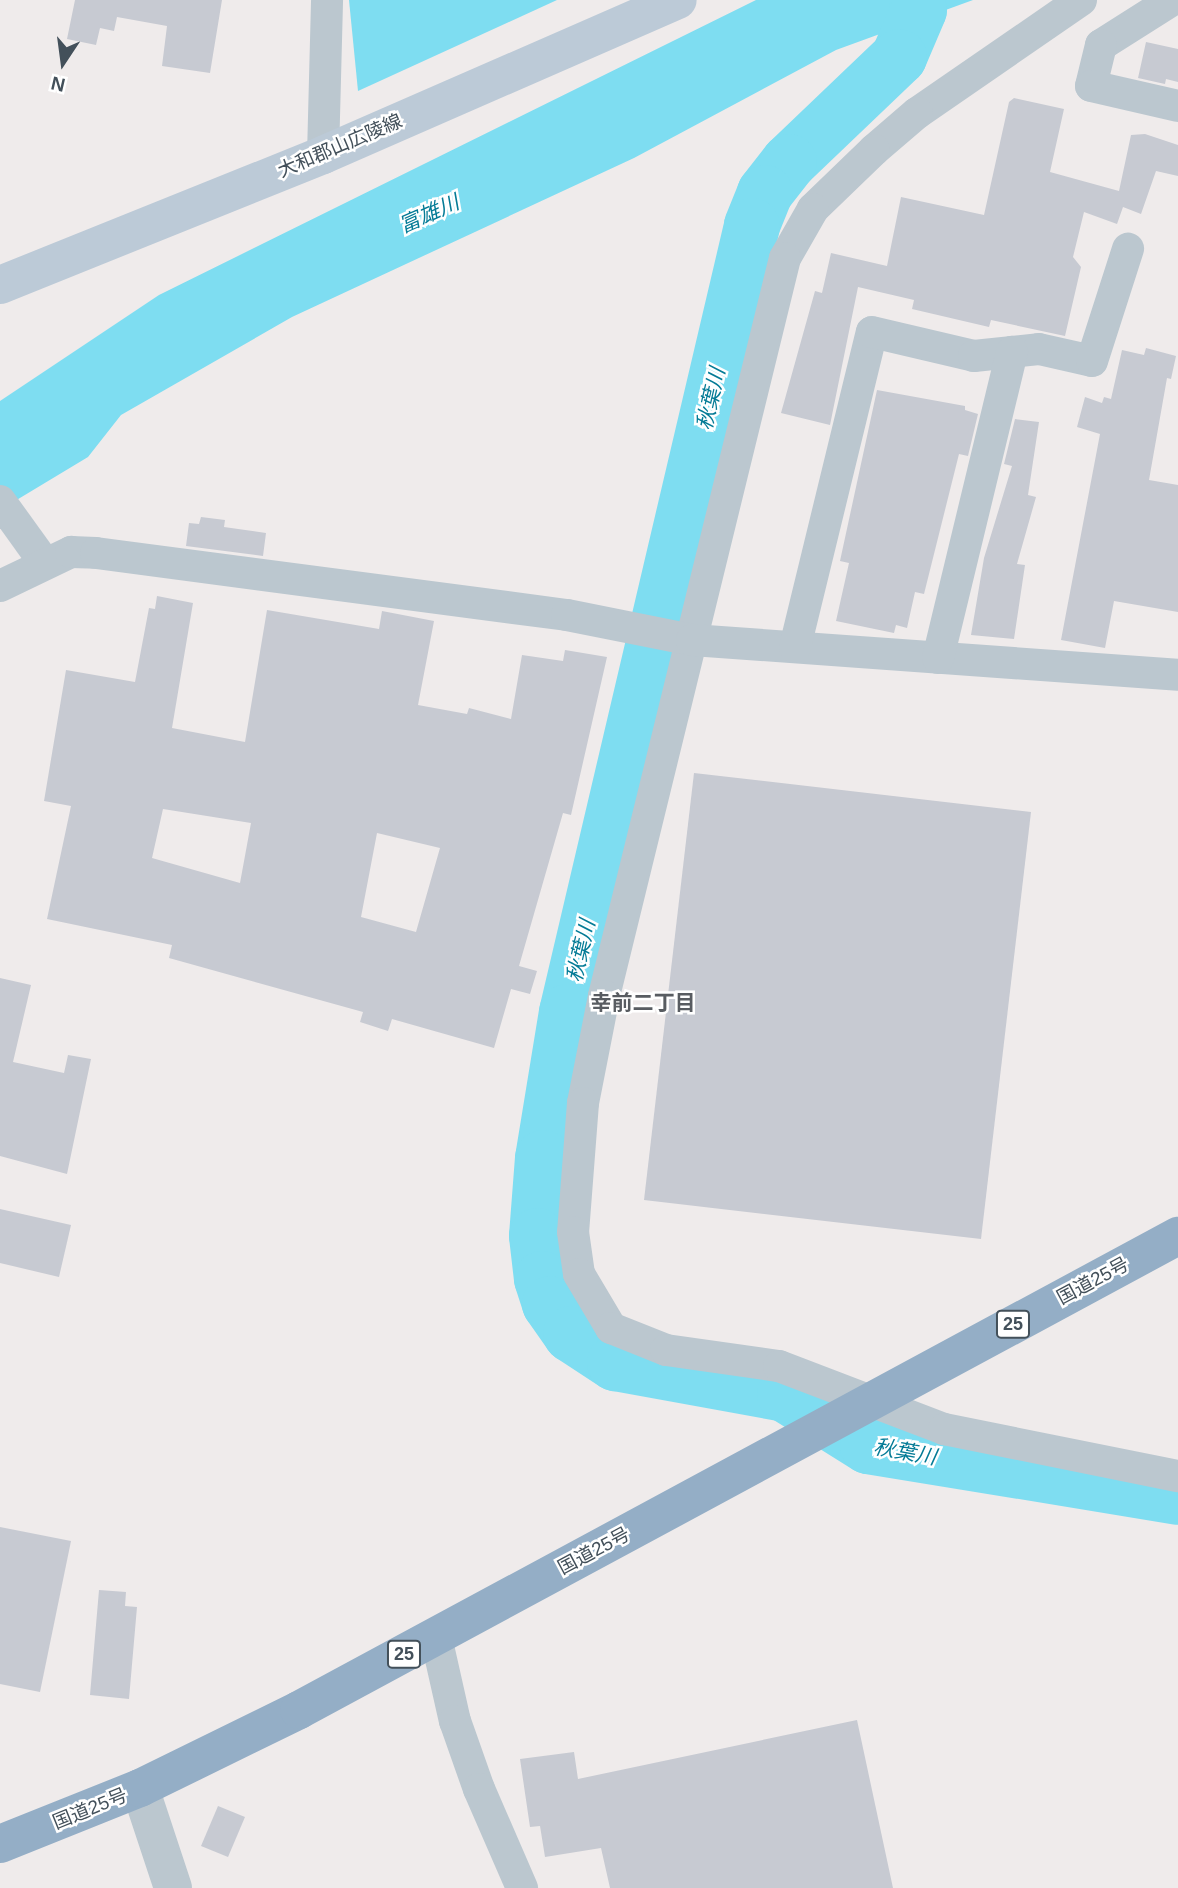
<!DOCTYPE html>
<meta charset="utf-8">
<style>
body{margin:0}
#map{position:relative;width:1178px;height:1888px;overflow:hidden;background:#efebeb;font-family:Arial,"Noto Sans JP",sans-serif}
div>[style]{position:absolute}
.water>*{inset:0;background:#7eddf1}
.river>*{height:56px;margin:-28px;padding:0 28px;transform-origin:28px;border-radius:28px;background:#7eddf1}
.building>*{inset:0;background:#c7cad2}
.minor>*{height:32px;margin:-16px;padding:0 16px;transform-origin:16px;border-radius:16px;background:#bbc7cf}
.tertiary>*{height:38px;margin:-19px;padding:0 19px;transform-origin:19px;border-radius:19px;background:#bbc7cf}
.secondary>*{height:38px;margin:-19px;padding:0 19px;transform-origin:19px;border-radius:19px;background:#bccad7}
.trunk>*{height:38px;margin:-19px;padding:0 19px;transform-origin:19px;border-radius:19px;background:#94aec6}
span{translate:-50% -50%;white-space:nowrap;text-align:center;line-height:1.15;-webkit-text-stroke:5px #fff;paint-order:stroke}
.shield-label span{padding:2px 5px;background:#fff;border:2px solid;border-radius:5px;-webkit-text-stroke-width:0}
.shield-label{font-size:18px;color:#43505a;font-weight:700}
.street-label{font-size:19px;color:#43505a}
.water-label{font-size:21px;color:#047b96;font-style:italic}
.neighbourhood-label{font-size:21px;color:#585c61;font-weight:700}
.north{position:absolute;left:28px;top:28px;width:70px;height:70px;-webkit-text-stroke:5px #fff;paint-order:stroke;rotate:193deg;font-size:19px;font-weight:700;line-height:28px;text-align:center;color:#43505a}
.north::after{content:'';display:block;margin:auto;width:24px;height:32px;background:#43505a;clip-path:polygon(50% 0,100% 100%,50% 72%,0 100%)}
</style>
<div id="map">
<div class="water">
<i style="clip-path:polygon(349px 0,557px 0,358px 91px)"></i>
<i style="clip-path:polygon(756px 0,973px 0,836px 50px,634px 158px,292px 317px,121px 415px,88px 457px,0 510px,0 401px,159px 295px)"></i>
</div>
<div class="river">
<i style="left:917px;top:0;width:10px;rotate:79deg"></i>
<i style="left:919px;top:10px;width:51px;rotate:113.1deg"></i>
<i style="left:899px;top:57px;width:152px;rotate:136.3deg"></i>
<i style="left:789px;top:162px;width:39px;rotate:128deg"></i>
<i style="left:765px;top:193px;width:35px;rotate:112deg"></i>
<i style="left:752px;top:226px;width:807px;rotate:103.24deg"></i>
<i style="left:567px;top:1012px;width:148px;rotate:99.3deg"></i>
<i style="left:543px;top:1158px;width:78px;rotate:94.4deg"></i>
<i style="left:537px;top:1236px;width:43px;rotate:83.4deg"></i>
<i style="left:542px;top:1279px;width:26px;rotate:72deg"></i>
<i style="left:550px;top:1304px;width:37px;rotate:55deg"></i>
<i style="left:571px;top:1334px;width:53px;rotate:33.4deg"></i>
<i style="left:615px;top:1363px;width:173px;rotate:10.3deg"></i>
<i style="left:785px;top:1394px;width:98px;rotate:32.1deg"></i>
<i style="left:868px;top:1446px;width:314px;rotate:9.3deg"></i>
</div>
<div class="building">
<i style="clip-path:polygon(75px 0,222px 0,210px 73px,162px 66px,167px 26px,117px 17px,114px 31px,100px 28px,96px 45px,67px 39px)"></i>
<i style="clip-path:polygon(1146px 42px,1178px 49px,1178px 82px,1166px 79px,1165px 84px,1138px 78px)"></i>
<i style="clip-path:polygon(1014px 98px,1064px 109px,1050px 172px,1119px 191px,1131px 135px,1145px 134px,1178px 145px,1178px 176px,1156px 171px,1141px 214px,1123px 207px,1117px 224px,1084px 212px,1073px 257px,1081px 267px,1065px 336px,991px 320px,989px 327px,912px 309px,914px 300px,858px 287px,830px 425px,781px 413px,815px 291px,822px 293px,831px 253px,887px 266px,901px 197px,984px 215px,1009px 102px)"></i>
<i style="clip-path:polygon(1146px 348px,1176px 356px,1171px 379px,1167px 378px,1149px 480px,1178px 485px,1178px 612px,1114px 601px,1105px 648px,1061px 640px,1100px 434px,1077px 427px,1085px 397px,1102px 403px,1104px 397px,1111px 399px,1122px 350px,1144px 355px)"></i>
<i style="clip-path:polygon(877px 390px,965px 406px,965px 410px,978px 414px,968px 456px,959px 454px,924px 594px,915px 592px,907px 628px,896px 625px,894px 633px,836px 621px,849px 563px,840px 561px)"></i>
<i style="clip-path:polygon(1015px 419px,1039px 422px,1028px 495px,1036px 497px,1017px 564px,1025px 565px,1014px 639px,971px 635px,984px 558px,1012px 466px,1004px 464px)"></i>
<i style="clip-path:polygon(201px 517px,225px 520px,224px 527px,266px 533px,263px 556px,186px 546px,189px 523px,199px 524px)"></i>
<i style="clip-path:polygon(evenodd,157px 596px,193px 603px,172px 728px,245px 742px,267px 610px,379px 629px,382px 611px,434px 621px,418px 705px,467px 714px,469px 708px,511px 719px,522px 655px,563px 661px,565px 650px,607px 657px,571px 815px,563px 813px,519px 966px,537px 971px,530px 994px,511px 989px,494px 1048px,392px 1019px,388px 1031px,360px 1022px,363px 1012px,169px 958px,172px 945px,47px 919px,71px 806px,44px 801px,66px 670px,135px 682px,149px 608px,155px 609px,157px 596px,163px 809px,251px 823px,240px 883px,152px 858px,163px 809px,157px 596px,377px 833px,440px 848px,416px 932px,361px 917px,377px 833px)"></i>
<i style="clip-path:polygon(694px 773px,1031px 812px,981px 1239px,644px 1200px)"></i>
<i style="clip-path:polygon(0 978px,31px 985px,13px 1062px,64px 1073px,68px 1055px,91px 1059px,67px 1174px,0 1156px)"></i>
<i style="clip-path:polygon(0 1209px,71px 1225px,59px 1277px,0 1263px)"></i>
<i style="clip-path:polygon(0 1527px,71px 1541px,40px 1692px,0 1684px)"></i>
<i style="clip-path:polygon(99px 1590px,126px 1592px,125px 1606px,137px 1607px,129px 1699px,90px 1695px)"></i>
<i style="clip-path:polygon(857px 1720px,893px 1888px,610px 1888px,601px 1848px,545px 1857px,540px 1826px,530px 1827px,520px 1759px,574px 1752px,578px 1779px)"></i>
<i style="clip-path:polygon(218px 1806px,245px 1817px,228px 1857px,201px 1846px)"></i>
</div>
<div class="minor">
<i style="left:1081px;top:0;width:199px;rotate:145.4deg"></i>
<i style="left:917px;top:113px;width:57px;rotate:139.3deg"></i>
<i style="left:874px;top:150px;width:85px;rotate:136deg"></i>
<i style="left:813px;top:209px;width:56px;rotate:119.7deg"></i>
<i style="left:785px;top:258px;width:760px;rotate:103.78deg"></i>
<i style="left:604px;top:996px;width:109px;rotate:101.1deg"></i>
<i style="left:583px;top:1103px;width:129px;rotate:94.4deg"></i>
<i style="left:573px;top:1232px;width:42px;rotate:81.9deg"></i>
<i style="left:579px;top:1274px;width:63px;rotate:59.3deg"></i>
<i style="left:611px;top:1328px;width:59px;rotate:21.8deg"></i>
<i style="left:666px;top:1350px;width:114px;rotate:8.1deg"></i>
<i style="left:779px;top:1366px;width:177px;rotate:20.9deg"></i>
<i style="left:944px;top:1429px;width:239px;rotate:11.4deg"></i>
<i style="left:1172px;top:0;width:84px;rotate:147.6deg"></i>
<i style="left:1101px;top:45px;width:42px;rotate:103.7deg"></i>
<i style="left:1091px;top:86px;width:89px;rotate:12.9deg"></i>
<i style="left:323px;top:155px;width:155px;rotate:-88.5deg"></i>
<i style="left:0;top:501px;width:75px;rotate:54.2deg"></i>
<i style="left:0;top:586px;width:79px;rotate:-25.6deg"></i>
<i style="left:71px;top:552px;width:25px;rotate:2deg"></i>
<i style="left:96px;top:553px;width:475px;rotate:7.5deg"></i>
<i style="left:567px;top:615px;width:127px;rotate:11.3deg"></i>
<i style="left:692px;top:640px;width:487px;rotate:4.1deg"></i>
<i style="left:795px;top:647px;width:324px;rotate:-76.3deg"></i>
<i style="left:872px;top:332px;width:105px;rotate:13.2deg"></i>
<i style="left:974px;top:356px;width:65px;rotate:-6.1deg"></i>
<i style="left:1039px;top:349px;width:54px;rotate:12.8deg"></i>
<i style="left:1092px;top:361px;width:118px;rotate:-72.2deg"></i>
<i style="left:938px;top:658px;width:315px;rotate:-76.4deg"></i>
<i style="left:436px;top:1637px;width:86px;rotate:77.3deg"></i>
<i style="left:455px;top:1721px;width:72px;rotate:70.6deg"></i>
<i style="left:479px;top:1789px;width:108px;rotate:66.5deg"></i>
</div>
<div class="tertiary">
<i style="left:140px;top:1788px;width:105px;rotate:71.7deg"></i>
</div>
<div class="secondary">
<i style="left:0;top:285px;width:348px;rotate:-21.9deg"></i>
<i style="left:323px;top:155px;width:387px;rotate:-23.6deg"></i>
</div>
<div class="trunk">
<i style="left:0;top:1844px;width:151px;rotate:-21.8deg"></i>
<i style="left:140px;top:1788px;width:177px;rotate:-26.1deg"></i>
<i style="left:299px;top:1710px;width:999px;rotate:-28.34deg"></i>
</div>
<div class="shield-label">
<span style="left:1013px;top:1324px">25</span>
<span style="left:404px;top:1654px">25</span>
</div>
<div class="street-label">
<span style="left:340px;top:146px;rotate:-23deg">大和郡山広陵線</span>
<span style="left:1093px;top:1281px;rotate:-28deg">国道25号</span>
<span style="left:594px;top:1551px;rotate:-28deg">国道25号</span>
<span style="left:90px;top:1809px;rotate:-22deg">国道25号</span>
</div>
<div class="water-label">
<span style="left:429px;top:214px;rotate:-24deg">富雄川</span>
<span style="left:711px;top:399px;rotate:-77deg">秋葉川</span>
<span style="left:581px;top:951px;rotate:-77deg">秋葉川</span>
<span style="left:905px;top:1452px;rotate:10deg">秋葉川</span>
</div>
<div class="neighbourhood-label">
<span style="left:643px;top:1003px">幸前二丁目</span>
</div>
<div class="north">N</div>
</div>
